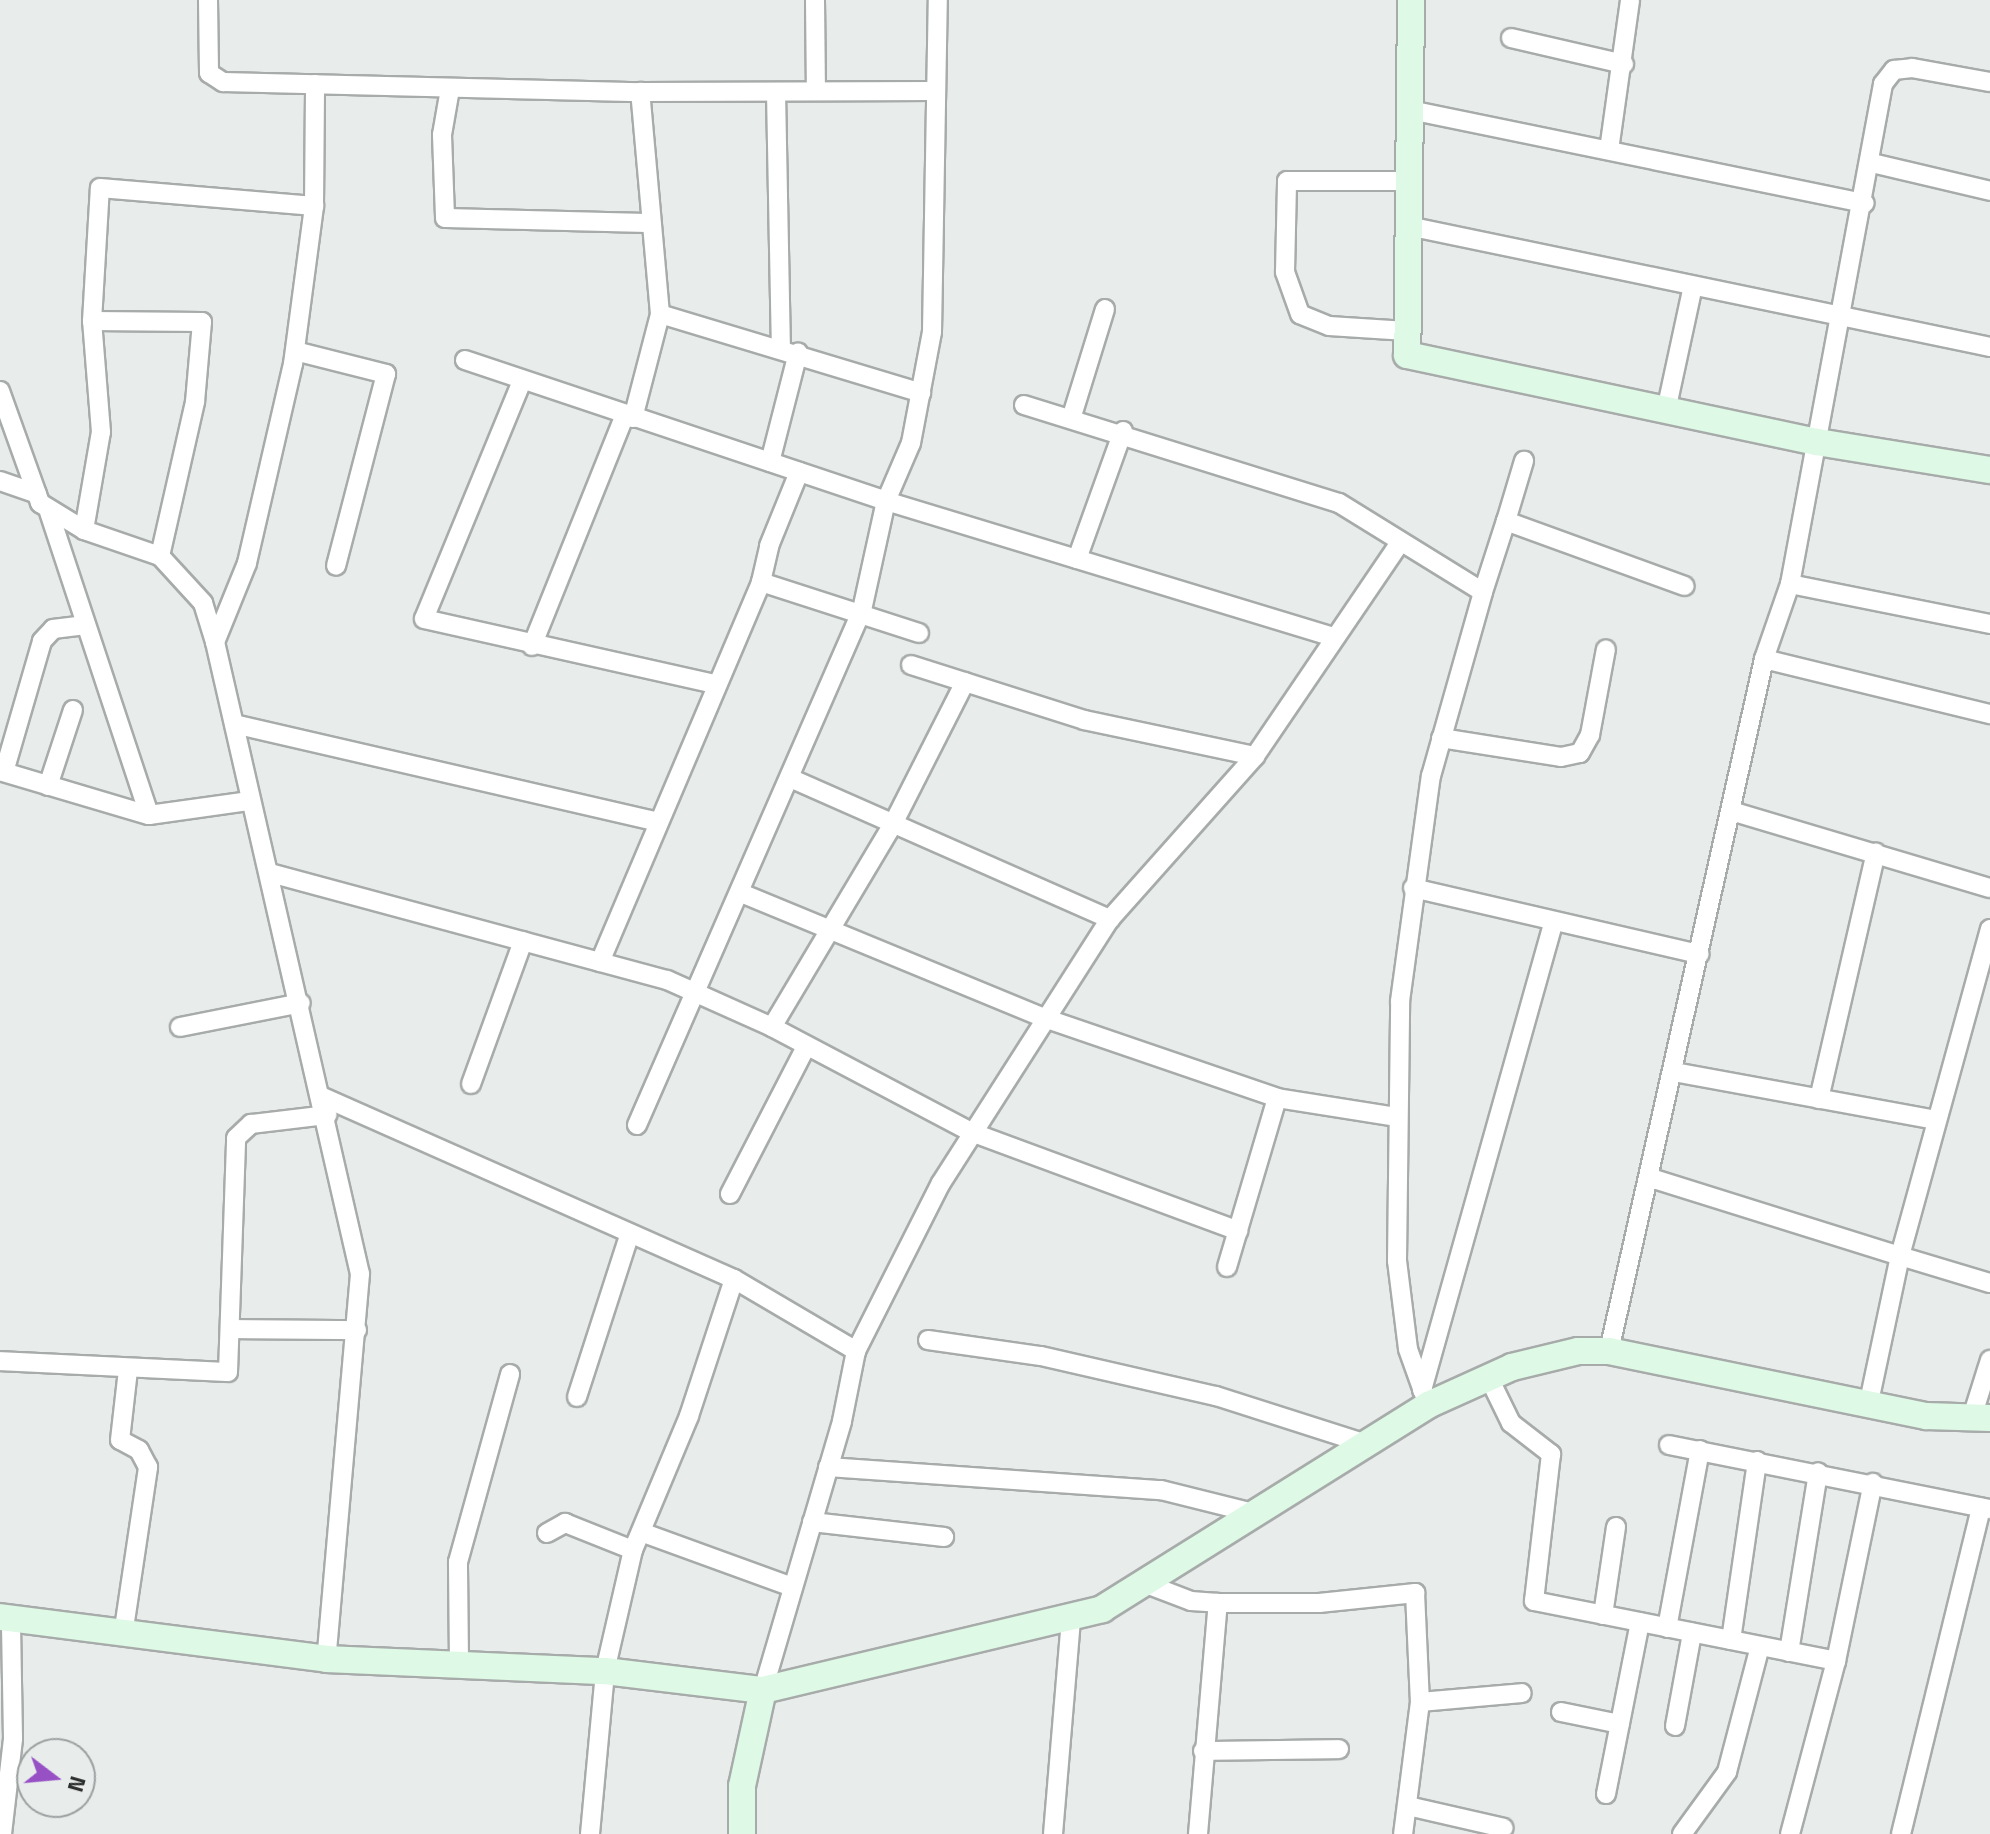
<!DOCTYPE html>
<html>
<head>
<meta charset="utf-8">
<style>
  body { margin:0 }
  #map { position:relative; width:1990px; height:1834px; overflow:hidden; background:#e8edec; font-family:"Titillium Web",sans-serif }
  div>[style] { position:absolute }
  .roads { filter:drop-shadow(2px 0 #a7abaa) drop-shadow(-2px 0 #a7abaa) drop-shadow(0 2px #a7abaa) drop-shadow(0 -2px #a7abaa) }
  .street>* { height:18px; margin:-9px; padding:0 9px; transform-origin:9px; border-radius:9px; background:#fff }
  .secondary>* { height:26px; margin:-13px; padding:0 13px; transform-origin:13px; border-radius:13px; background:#def9e5 }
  span { translate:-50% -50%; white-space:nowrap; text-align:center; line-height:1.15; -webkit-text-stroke:6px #e8edec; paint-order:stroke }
  .north { position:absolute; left:16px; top:1738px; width:80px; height:80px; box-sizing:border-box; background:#e8edec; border:2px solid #9da0a0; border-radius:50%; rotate:106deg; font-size:22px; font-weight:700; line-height:32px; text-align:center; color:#2c2d2d }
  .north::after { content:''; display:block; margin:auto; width:28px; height:36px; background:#9751c5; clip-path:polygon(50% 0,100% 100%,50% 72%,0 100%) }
</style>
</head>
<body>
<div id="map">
  <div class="roads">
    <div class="street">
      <i style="left:208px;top:0;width:73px;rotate:89.2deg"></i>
      <i style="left:209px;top:73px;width:17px;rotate:33deg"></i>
      <i style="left:223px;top:82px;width:417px;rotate:1.4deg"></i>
      <i style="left:640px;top:92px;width:294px;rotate:-0.2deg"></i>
      <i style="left:815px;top:0;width:91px;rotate:89.4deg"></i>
      <i style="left:1511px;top:38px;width:116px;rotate:13deg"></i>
      <i style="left:450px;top:89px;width:47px;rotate:99.9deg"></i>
      <i style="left:442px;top:135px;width:83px;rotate:87.9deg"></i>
      <i style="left:445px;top:218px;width:203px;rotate:1.4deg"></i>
      <i style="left:776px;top:92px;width:256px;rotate:88.9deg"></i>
      <i style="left:1410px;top:110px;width:464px;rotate:11.6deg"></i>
      <i style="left:1609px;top:150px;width:151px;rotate:-82deg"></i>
      <i style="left:1872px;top:163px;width:121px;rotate:13.3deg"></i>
      <i style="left:1408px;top:226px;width:594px;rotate:11.74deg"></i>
      <i style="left:660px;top:314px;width:273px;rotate:16.8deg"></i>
      <i style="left:92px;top:321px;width:110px;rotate:0.5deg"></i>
      <i style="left:202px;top:322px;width:80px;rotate:95deg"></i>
      <i style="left:195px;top:402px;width:158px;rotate:102.8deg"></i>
      <i style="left:1407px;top:331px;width:78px;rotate:-176.3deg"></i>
      <i style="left:1329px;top:326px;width:31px;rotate:-158deg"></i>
      <i style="left:1300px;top:314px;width:45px;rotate:-109.7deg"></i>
      <i style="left:1285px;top:272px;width:91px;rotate:-88.7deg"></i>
      <i style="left:1287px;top:181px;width:122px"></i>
      <i style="left:295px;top:351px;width:94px;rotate:14.2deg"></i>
      <i style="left:386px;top:374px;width:198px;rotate:104.6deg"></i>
      <i style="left:465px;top:360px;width:444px;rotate:18.5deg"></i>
      <i style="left:886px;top:501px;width:468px;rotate:16.9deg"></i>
      <i style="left:522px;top:381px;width:257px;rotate:112.4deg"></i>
      <i style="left:424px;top:619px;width:298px;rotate:12.6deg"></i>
      <i style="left:0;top:391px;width:119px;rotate:70.3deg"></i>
      <i style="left:40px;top:503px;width:52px;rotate:31.5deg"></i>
      <i style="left:84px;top:530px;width:80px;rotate:18.9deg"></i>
      <i style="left:160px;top:556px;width:64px;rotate:47.5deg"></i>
      <i style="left:203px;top:603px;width:41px;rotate:72.9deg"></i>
      <i style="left:215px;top:642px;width:648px;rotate:77.08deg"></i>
      <i style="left:360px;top:1274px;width:386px;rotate:95deg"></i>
      <i style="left:1024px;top:405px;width:330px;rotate:17.3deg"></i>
      <i style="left:1339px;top:503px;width:169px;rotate:31.7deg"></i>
      <i style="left:1667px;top:406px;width:123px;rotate:-77.8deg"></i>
      <i style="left:633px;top:418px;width:107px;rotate:-75.4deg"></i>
      <i style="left:660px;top:314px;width:223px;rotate:-95.1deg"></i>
      <i style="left:1071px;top:419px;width:115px;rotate:-72.8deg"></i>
      <i style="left:770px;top:462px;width:113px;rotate:-75.6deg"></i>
      <i style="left:0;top:481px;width:39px;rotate:19deg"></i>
      <i style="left:49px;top:512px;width:319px;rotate:71.7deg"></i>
      <i style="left:1506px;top:521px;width:63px;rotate:-73.3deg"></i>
      <i style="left:84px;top:530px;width:99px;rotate:-80.2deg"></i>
      <i style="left:101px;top:432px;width:111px;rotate:-94.6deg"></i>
      <i style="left:92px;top:321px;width:133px;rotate:-86.6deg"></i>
      <i style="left:100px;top:188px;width:215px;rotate:4.8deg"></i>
      <i style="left:1077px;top:559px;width:136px;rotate:-70.2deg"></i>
      <i style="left:761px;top:582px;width:37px;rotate:-77deg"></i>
      <i style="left:769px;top:546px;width:80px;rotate:-67.9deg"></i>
      <i style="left:1790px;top:584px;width:204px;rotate:11.3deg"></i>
      <i style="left:215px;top:642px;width:85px;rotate:-67.9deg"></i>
      <i style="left:247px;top:563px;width:204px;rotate:-77deg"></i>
      <i style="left:293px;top:364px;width:159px;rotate:-82.4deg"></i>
      <i style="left:314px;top:206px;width:122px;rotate:-89.5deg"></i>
      <i style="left:532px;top:646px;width:249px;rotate:-68.1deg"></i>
      <i style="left:1764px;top:659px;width:233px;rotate:13.7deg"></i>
      <i style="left:911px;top:665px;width:182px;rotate:17.6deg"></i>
      <i style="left:1084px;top:720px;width:175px;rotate:11.9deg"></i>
      <i style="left:234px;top:724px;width:435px;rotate:13deg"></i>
      <i style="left:1441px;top:738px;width:121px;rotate:9deg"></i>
      <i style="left:1561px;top:757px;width:19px;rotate:-12deg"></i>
      <i style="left:1580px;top:753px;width:21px;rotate:-61deg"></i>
      <i style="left:1590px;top:735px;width:87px;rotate:-79.5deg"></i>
      <i style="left:0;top:771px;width:155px;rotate:16.5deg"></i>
      <i style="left:149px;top:815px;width:100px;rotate:-8deg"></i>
      <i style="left:4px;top:772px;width:136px;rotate:-73.8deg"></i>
      <i style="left:42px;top:641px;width:16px;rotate:-47deg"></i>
      <i style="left:53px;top:629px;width:31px;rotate:-7deg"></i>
      <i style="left:790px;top:778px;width:350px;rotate:23.8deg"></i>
      <i style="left:48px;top:786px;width:80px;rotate:-71.8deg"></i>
      <i style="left:1731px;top:811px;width:270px;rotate:16.6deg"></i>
      <i style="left:270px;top:873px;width:411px;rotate:15.1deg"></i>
      <i style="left:667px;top:980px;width:115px;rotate:24.1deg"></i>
      <i style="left:772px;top:1027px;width:225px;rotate:27.8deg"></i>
      <i style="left:971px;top:1132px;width:285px;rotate:20.3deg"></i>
      <i style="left:1413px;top:888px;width:294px;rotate:13deg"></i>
      <i style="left:741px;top:893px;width:328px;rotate:22.4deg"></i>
      <i style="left:1044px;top:1018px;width:246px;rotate:18.9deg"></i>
      <i style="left:1990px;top:929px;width:339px;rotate:105.4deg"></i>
      <i style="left:1900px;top:1256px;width:94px;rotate:16.7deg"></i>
      <i style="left:600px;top:962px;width:413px;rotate:-67deg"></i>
      <i style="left:761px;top:582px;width:166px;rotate:17.9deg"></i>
      <i style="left:180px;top:1027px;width:123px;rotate:-11.2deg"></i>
      <i style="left:772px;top:1027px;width:236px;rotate:-59.2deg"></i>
      <i style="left:893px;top:824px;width:159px;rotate:-63.1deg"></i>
      <i style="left:1674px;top:1072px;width:265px;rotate:10.4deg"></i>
      <i style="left:471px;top:1084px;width:152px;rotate:-70deg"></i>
      <i style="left:323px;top:1097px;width:449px;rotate:23.9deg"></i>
      <i style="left:734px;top:1279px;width:142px;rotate:30.5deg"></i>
      <i style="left:856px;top:1351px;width:188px;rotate:-63.2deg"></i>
      <i style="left:941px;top:1183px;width:313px;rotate:-57.4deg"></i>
      <i style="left:1110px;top:919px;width:218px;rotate:-48.3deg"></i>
      <i style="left:1255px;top:756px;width:258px;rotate:-55.8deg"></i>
      <i style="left:1819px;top:1099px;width:253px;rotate:-77deg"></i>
      <i style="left:637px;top:1125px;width:562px;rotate:-66.4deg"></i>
      <i style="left:862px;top:610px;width:112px;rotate:-77.6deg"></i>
      <i style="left:886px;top:501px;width:63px;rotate:-66.7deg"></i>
      <i style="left:911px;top:443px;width:113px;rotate:-79.3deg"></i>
      <i style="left:932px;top:332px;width:332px;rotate:-89deg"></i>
      <i style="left:1651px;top:1178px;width:261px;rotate:17.4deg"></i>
      <i style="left:1900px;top:1256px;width:153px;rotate:102deg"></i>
      <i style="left:730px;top:1194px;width:165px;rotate:-62.7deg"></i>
      <i style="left:1227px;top:1267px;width:176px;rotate:-73.5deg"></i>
      <i style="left:1277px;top:1098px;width:121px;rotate:9deg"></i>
      <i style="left:234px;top:1329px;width:123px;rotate:0.5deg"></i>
      <i style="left:928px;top:1340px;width:114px;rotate:8.1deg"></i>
      <i style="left:1041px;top:1356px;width:180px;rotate:12.9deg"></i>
      <i style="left:1216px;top:1396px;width:154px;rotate:17.7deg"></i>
      <i style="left:1609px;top:1351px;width:709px;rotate:-77.37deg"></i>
      <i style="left:1764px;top:659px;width:79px;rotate:-70.9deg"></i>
      <i style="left:1790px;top:584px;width:509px;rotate:-79.46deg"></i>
      <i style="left:1883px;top:84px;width:18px;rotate:-52deg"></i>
      <i style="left:1894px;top:70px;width:18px;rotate:-6deg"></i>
      <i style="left:1912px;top:68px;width:79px;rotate:10.2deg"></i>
      <i style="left:0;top:1361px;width:228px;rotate:2.8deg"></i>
      <i style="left:228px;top:1372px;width:234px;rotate:-88deg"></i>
      <i style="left:236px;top:1138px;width:21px;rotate:-43deg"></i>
      <i style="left:251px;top:1124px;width:77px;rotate:-6.8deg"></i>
      <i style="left:1488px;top:1376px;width:52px;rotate:63.9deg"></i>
      <i style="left:1511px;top:1423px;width:51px;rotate:37.8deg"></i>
      <i style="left:1551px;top:1454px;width:148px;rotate:96.6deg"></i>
      <i style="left:1534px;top:1601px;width:308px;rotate:11.2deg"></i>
      <i style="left:1422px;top:1390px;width:485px;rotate:-74.3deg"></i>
      <i style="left:577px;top:1397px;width:169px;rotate:-72.1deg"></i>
      <i style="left:1428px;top:1405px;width:59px;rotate:-109.7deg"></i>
      <i style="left:1408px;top:1349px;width:89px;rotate:-97.1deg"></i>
      <i style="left:1397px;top:1261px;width:260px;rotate:-89.3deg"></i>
      <i style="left:1400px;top:1001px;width:227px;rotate:-82.2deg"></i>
      <i style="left:1431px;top:776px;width:191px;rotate:-74.2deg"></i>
      <i style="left:1483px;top:592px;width:75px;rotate:-72.1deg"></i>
      <i style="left:1506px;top:521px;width:190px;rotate:20deg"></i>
      <i style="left:1972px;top:1417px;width:60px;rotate:-72.5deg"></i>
      <i style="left:1669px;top:1445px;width:327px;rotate:11.3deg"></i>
      <i style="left:828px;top:1467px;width:334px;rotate:4deg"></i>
      <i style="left:1161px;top:1490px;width:95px;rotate:14deg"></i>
      <i style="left:812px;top:1522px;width:133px;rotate:6.5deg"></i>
      <i style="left:641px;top:1532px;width:161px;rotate:20deg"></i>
      <i style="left:547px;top:1533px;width:21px;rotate:-29deg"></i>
      <i style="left:565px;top:1523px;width:73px;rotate:21.7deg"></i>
      <i style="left:1144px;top:1583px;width:50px;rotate:21deg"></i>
      <i style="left:1191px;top:1601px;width:27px;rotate:4deg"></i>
      <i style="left:1218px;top:1603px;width:101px"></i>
      <i style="left:1319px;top:1603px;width:97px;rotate:-5.9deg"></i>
      <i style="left:1415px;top:1593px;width:109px;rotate:87.4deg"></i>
      <i style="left:1420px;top:1702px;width:133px;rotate:97.3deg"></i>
      <i style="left:1603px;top:1615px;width:89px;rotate:-81.6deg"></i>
      <i style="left:1667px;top:1628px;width:181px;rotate:-79.5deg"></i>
      <i style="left:123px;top:1635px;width:170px;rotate:-81.5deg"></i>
      <i style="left:148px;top:1467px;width:19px;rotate:-118deg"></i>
      <i style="left:139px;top:1450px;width:21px;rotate:-152deg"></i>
      <i style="left:120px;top:1440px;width:70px;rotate:-83.5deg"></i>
      <i style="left:1731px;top:1640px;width:181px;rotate:-81.7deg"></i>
      <i style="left:1789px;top:1652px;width:182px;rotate:-80.8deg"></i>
      <i style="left:459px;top:1662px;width:100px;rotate:-90.6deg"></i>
      <i style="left:458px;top:1562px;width:195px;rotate:-74.5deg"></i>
      <i style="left:763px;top:1690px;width:280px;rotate:-73.6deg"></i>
      <i style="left:842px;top:1421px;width:71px;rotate:-78.7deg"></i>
      <i style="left:1420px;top:1702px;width:102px;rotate:-5deg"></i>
      <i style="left:1561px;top:1712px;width:60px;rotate:11.5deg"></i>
      <i style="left:1675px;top:1726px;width:95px;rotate:-79.6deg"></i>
      <i style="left:1203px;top:1751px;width:136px;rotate:-0.8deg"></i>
      <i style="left:1606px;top:1794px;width:175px;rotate:-78.8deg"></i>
      <i style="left:1408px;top:1806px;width:98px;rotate:12.9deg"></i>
      <i style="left:2px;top:1834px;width:96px;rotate:-83.4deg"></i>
      <i style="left:13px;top:1739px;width:120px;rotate:-91deg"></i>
      <i style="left:590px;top:1834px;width:164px;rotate:-84.7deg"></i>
      <i style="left:605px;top:1671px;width:124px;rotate:-77deg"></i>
      <i style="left:633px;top:1550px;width:145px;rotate:-67.3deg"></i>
      <i style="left:689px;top:1416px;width:144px;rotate:-71.8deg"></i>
      <i style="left:1053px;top:1834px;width:216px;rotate:-85.2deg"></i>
      <i style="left:1198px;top:1834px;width:232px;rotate:-85.1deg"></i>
      <i style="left:1682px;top:1834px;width:77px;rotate:-54deg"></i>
      <i style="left:1727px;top:1772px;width:130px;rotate:-75.3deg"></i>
      <i style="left:1790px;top:1834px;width:179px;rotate:-75.1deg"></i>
      <i style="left:1836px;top:1661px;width:182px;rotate:-78.3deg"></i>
      <i style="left:1901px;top:1834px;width:336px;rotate:-76.2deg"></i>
    </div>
    <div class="secondary">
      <i style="left:1411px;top:0;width:355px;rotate:90.6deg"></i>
      <i style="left:1407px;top:355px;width:419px;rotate:12deg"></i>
      <i style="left:1817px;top:442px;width:175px;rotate:9.2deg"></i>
      <i style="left:0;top:1617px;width:329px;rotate:7.3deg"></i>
      <i style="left:326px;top:1659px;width:279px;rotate:2.5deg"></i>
      <i style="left:605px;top:1671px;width:159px;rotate:6.9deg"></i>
      <i style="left:763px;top:1690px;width:349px;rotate:-13.4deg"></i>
      <i style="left:1102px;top:1609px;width:385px;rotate:-32deg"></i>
      <i style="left:1428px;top:1405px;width:92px;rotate:-24.3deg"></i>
      <i style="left:1512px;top:1367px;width:68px;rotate:-13.6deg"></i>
      <i style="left:1578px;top:1351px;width:31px"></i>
      <i style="left:1609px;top:1351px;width:324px;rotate:11.6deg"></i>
      <i style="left:1926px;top:1416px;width:64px;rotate:1.8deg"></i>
      <i style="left:742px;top:1834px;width:48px;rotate:-90deg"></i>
      <i style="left:742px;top:1786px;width:98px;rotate:-77.7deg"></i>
    </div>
  </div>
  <div class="north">N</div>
</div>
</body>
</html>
